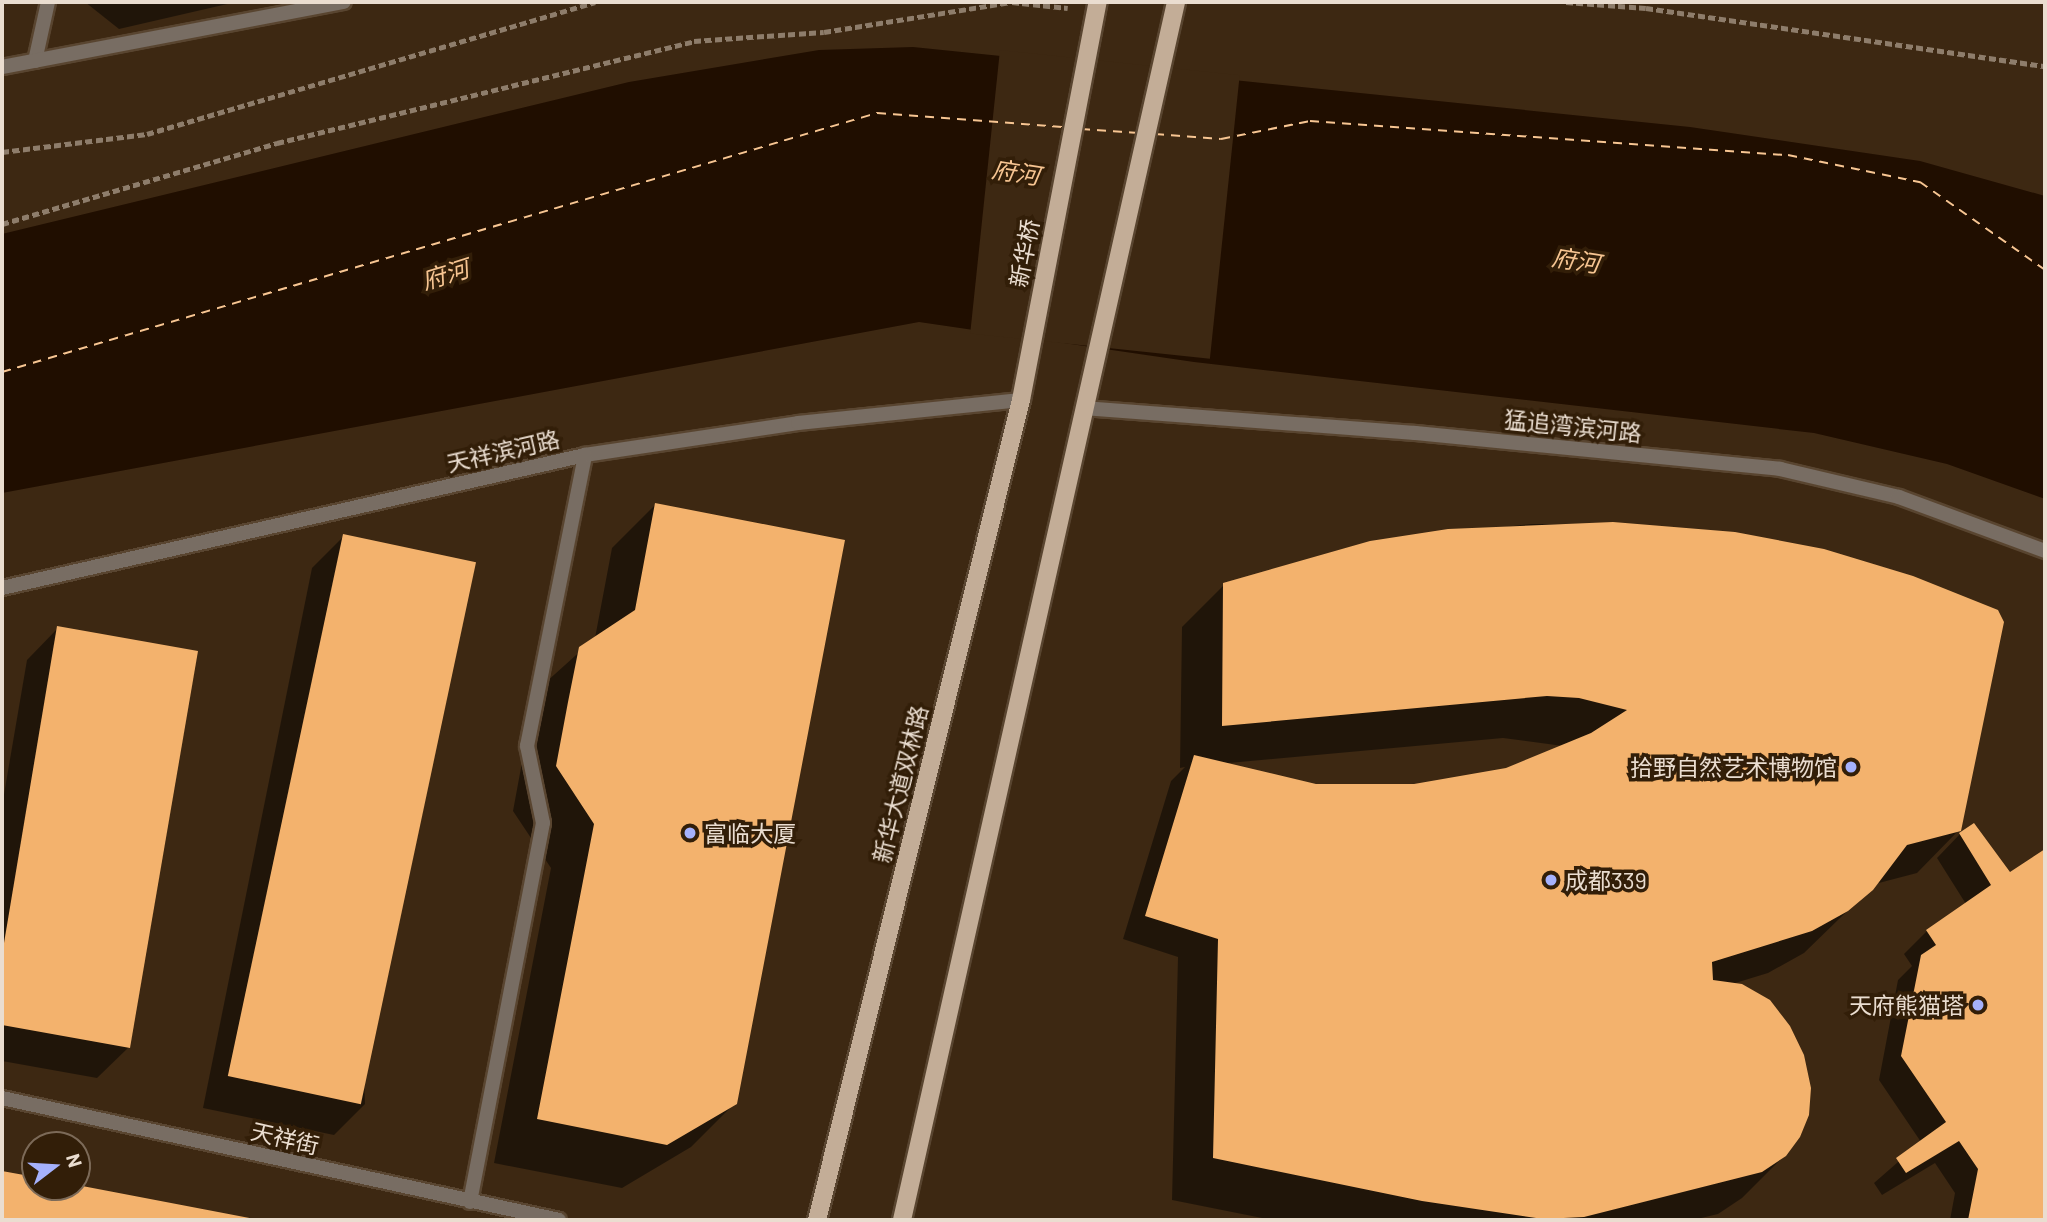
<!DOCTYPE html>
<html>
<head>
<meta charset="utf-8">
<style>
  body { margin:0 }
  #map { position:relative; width:2047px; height:1222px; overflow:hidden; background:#3d2812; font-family:Barlow,"Noto Sans SC",sans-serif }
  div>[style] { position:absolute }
  .water>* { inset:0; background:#200e00 }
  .pier>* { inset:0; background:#3d2812; transform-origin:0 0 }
  .shadow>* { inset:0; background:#0007 }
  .ferry>* { height:2px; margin-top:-1px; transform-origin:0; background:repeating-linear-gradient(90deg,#f7c592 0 9px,transparent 0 16px) }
  .building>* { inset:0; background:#f3b26d; transform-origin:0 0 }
  .path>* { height:4.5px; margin-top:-2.25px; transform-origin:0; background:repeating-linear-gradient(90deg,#8e7d6b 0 7px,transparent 0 10.5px) }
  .roads { filter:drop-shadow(2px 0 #594530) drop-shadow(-2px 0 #594530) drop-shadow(0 2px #594530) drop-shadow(0 -2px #594530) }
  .service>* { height:14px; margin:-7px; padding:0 7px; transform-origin:7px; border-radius:7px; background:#786d63 }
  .pedestrian>* { height:14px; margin:-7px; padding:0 7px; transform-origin:7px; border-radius:7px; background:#786d63 }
  .minor>* { height:14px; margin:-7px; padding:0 7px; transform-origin:7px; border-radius:7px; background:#786d63 }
  .tertiary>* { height:14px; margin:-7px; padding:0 7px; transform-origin:7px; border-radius:7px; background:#786d63 }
  .primary>* { height:18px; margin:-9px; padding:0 9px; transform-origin:9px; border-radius:9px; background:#c3ad97 }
  .dots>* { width:19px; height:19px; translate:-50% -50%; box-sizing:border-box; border:4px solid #321e08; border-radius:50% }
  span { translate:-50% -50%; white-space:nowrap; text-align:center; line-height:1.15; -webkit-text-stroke:7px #321e08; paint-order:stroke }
  .street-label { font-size:23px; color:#eaddd0 }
  .poi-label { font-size:23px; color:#eaddd0 }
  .right { translate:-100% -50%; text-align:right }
  .left { translate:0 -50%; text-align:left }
  .water-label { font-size:24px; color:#f7c592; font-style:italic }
  .frame { position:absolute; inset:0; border:4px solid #eaddd0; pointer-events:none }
  .north { position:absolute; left:21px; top:1131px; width:70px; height:70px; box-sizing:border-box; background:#321e08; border:2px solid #7c6a58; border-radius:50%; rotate:73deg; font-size:19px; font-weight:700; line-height:28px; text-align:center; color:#eaddd0 }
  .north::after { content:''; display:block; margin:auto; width:24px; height:32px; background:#a5b1fc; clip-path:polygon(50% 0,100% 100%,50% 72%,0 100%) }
</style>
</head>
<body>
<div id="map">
  <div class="water">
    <i style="clip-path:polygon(913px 47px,1690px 127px,1920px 161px,2045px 196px,2045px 499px,1947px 464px,1814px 433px,1194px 362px,919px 322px,2px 493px,2px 234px,629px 82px,819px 50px)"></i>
  </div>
  <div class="pier">
    <i style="left:1000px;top:50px;width:241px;height:285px;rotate:6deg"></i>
  </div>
  <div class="shadow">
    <i style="clip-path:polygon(85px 2px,236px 2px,119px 29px)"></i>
    <i style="clip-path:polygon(656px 504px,735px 1103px,691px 1147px,622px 1188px,494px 1163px,551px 868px,513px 811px,535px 692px,595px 638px,612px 548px)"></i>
    <i style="clip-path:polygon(evenodd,1531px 524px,1613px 524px,1959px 830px,1917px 873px,1875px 884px,1804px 953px,1768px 973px,1732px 984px,1785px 1155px,1742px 1198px,1718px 1214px,1693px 1220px,1272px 1220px,1172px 1200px,1178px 957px,1123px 939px,1171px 781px,1185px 767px,1180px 768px,1182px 627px,1224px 585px,1370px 543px,1531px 524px,1503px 738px,1563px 746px,1507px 770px,1414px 786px,1316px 786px,1218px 764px,1503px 738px)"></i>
    <i style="clip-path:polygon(344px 536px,365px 1104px,334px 1135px,203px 1108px,312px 568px)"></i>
    <i style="clip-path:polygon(58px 628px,129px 1047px,97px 1078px,2px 1061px,2px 806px,27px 660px)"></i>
    <i style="clip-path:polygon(1960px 834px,2010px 875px,2045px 851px,2045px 1220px,1950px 1220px,1955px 1193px,1935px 1163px,1882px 1195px,1874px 1183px,1921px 1142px,1879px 1080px,1898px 980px,1912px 966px,1904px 954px,1927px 931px,1966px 904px,1937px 858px)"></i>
    <i style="clip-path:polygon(2px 1173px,35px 1179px,35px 1187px,77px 1187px,258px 1220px,2px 1220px)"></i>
  </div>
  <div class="ferry">
    <i style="left:1081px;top:129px;width:58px;rotate:3.9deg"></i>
    <i style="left:1155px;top:134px;width:66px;rotate:4.3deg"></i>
    <i style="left:1221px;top:139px;width:91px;rotate:-11.4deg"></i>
    <i style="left:1310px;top:121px;width:479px;rotate:4.1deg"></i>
    <i style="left:1788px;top:155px;width:135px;rotate:11.6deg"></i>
    <i style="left:1920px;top:182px;width:153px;rotate:35.1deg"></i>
    <i style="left:2px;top:372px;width:913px;rotate:-16.49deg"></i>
    <i style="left:877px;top:113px;width:189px;rotate:4.3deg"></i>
  </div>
  <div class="building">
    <i style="clip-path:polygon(655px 503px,845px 540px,737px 1104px,667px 1145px,537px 1119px,594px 824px,556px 766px,568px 702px,579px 647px,635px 610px)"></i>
    <i style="clip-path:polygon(1613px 522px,1735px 532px,1824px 549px,1913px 576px,1998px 610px,2004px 622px,1961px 831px,1907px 845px,1873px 890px,1848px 911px,1812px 931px,1712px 962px,1713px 980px,1742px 984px,1770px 1000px,1790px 1026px,1804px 1055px,1811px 1088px,1809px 1115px,1800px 1137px,1786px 1156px,1762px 1172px,1584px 1217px,1543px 1219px,1422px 1201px,1213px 1158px,1218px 939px,1145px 916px,1194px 755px,1316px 784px,1414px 784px,1506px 768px,1591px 733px,1627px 710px,1579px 698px,1547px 696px,1222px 726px,1223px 583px,1370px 541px,1448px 529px)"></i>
    <i style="left:343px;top:534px;width:136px;height:554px;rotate:12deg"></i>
    <i style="clip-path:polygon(57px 626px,198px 651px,130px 1048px,2px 1025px,2px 955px)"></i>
    <i style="clip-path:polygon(1974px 823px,2010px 872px,2045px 849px,2045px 1220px,1968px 1220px,1978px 1169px,1959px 1141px,1906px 1173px,1896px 1158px,1946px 1122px,1901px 1056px,1921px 955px,1936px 945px,1926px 930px,1991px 885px,1959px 833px)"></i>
    <i style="clip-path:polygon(2px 1171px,35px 1177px,35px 1187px,77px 1185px,260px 1220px,2px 1220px)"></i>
  </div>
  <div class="path">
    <i style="left:1012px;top:2px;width:56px;rotate:6.1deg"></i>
    <i style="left:1566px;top:2px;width:80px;rotate:4.3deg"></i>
    <i style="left:1646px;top:8px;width:403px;rotate:8.3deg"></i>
    <i style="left:2px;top:152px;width:146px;rotate:-7.1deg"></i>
    <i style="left:147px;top:134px;width:467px;rotate:-16.4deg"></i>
    <i style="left:2px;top:224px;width:287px;rotate:-16.4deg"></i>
    <i style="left:277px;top:143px;width:429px;rotate:-13.7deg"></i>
    <i style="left:694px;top:41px;width:130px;rotate:-4deg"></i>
    <i style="left:824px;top:32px;width:189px;rotate:-9.1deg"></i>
  </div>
  <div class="roads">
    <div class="service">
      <i style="left:470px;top:1202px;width:386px;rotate:-79.1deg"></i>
      <i style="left:543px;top:823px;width:79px;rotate:-101.7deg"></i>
      <i style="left:527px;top:746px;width:297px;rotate:-78.7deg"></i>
      <i style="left:585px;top:455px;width:215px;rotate:-8.5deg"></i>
      <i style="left:798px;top:423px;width:224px;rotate:-5.9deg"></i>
    </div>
    <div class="pedestrian">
      <i style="left:1083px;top:408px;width:333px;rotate:4.3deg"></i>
      <i style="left:1415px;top:433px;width:367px;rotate:5.6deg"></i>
      <i style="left:1780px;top:469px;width:122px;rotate:13.2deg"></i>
      <i style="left:1899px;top:497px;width:156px;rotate:20.3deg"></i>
      <i style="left:2px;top:588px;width:598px;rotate:-12.85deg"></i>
    </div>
    <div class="minor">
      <i style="left:35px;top:61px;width:60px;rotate:-77.6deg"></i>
      <i style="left:2px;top:1098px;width:570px;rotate:12.35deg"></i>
    </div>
    <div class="tertiary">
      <i style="left:2px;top:67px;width:348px;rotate:-10.8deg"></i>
    </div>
    <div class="primary">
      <i style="left:817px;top:1220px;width:845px;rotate:-76.03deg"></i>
      <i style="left:1021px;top:400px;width:405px;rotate:-79.1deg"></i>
      <i style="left:902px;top:1220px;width:1248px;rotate:-77.32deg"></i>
    </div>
  </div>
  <div class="dots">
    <i style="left:1851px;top:767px;background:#a5b1fc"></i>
    <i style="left:690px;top:833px;background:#a5b1fc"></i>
    <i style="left:1551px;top:880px;background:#a5b1fc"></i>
    <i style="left:1978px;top:1005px;background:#a5b1fc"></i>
  </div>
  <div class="street-label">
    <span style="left:1024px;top:253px;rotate:-79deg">新华桥</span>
    <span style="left:1573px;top:426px;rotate:6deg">猛追湾滨河路</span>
    <span style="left:503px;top:451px;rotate:-13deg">天祥滨河路</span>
    <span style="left:900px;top:784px;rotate:-76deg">新华大道双林路</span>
    <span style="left:285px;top:1138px;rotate:13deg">天祥街</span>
  </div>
  <div class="poi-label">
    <span class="right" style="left:1837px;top:767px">拾野自然艺术博物馆</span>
    <span class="left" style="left:704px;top:833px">富临大厦</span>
    <span class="left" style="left:1565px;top:880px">成都339</span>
    <span class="right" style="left:1964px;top:1005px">天府熊猫塔</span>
  </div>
  <div class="water-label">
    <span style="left:1016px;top:172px;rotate:9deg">府河</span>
    <span style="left:1576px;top:260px;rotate:9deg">府河</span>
    <span style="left:445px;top:274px;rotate:-17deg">府河</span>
  </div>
  <div class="frame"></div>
  <div class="north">N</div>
</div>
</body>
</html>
